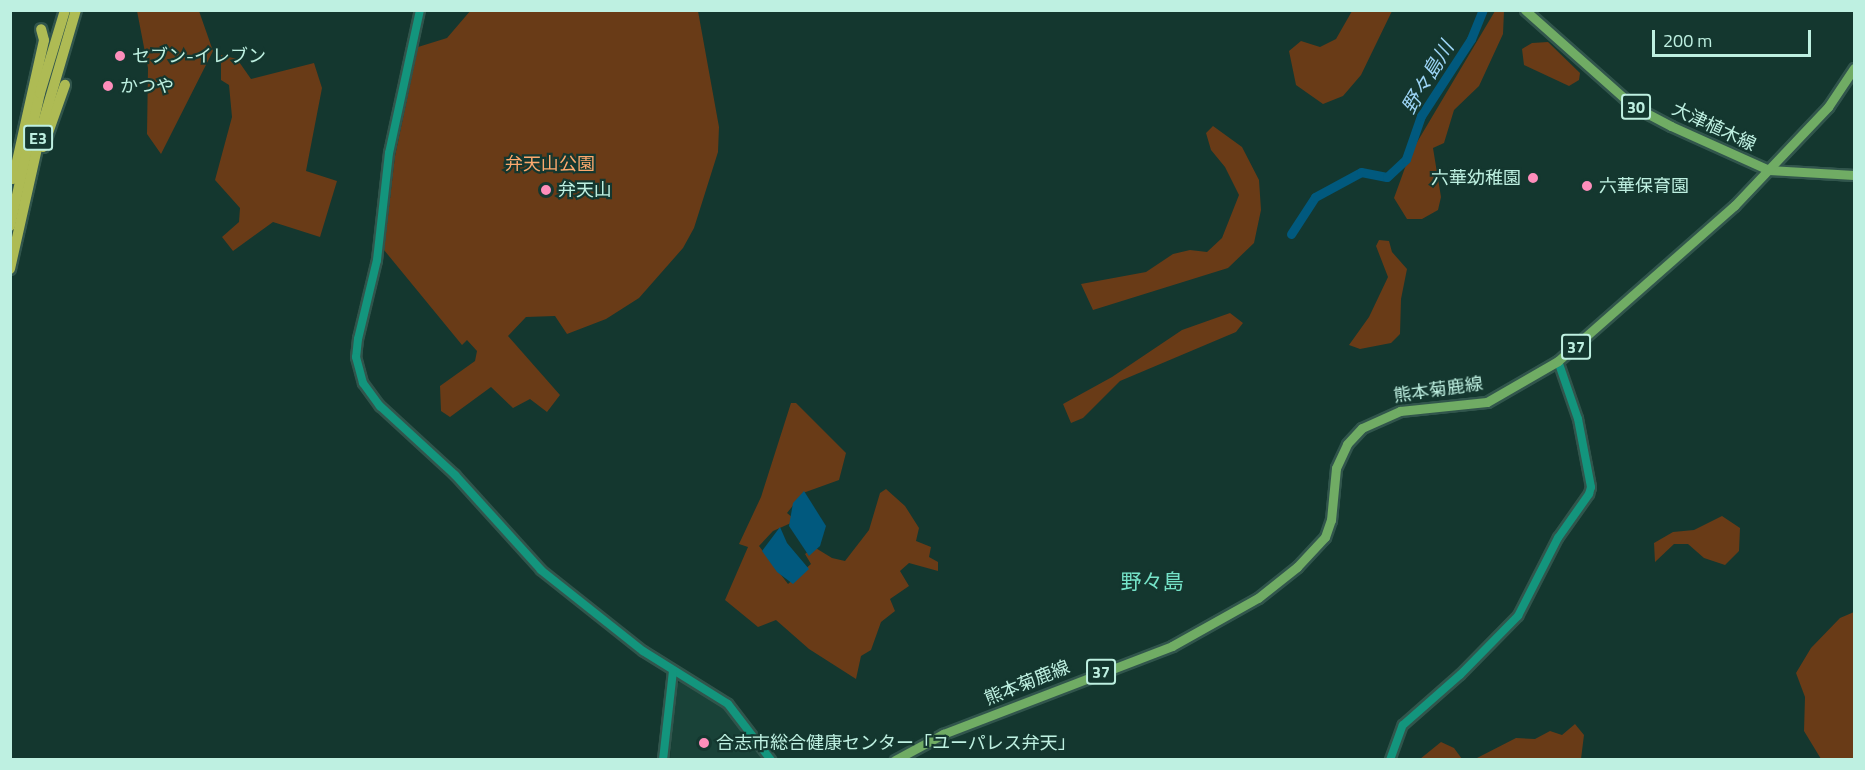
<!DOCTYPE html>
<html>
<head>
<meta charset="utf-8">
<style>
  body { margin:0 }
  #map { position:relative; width:1865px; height:770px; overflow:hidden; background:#14372f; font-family:"Titillium Web","Noto Sans JP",sans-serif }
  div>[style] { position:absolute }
  .built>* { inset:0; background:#194238 }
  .green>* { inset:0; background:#693b17 }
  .water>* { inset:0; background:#01597e }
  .river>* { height:9px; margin:-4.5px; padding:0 4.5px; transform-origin:4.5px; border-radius:4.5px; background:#01597e }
  .roads { filter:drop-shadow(2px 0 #31554c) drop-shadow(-2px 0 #31554c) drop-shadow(0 2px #31554c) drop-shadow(0 -2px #31554c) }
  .tertiary>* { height:8px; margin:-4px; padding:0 4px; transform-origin:4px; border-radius:4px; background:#13957d }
  .primary>* { height:9px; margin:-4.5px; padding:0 4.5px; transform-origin:4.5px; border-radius:4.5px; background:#70ac64 }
  .motorway>* { height:10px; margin:-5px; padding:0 5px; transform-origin:5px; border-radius:5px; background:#aebb54 }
  .dots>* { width:16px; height:16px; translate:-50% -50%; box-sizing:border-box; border:3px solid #14372f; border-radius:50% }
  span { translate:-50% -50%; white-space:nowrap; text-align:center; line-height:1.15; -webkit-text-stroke:4.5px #14372f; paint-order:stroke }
  .shield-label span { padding:2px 4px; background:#14372f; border:2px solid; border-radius:4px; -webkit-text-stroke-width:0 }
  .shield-label { font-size:16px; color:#bef0e1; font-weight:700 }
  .poi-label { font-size:18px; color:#bef0e1 }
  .left { translate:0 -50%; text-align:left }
  .right { translate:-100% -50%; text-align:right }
  .street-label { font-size:18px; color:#bef0e1 }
  .park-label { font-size:18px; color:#fca96e }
  .water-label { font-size:20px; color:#9cd4f5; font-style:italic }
  .quarter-label { font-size:21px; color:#75e3c8 }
  .frame { position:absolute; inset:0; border:12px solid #bef0e1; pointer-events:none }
  .scale { position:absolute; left:1652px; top:30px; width:159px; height:27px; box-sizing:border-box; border:3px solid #bef0e1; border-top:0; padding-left:8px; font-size:18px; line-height:21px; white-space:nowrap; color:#bef0e1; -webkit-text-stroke:4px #14372f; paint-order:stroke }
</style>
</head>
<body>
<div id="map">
  <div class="built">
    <i style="clip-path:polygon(683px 681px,724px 708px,766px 760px,670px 760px,676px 684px)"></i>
  </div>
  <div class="green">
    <i style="clip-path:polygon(471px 10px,698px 11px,719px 127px,718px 152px,694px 228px,683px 248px,639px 298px,606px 319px,567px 334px,555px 316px,526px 317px,508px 336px,560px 395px,547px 412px,530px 399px,513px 408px,491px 387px,450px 417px,441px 411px,440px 386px,475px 361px,477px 351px,467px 340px,462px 345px,384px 250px,395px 156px,418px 47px,447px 38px)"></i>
    <i style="clip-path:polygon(137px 11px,199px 11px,213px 51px,161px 154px,147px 134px,148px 68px)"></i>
    <i style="clip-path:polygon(1352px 11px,1392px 11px,1361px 75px,1343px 96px,1323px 104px,1296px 85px,1289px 51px,1301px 41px,1320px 47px,1336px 39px)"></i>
    <i style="clip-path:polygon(1495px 11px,1504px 11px,1503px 34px,1479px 86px,1454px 110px,1444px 143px,1433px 148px,1441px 197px,1438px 210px,1422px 219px,1407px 219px,1394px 198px,1410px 154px)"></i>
    <i style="clip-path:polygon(1548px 42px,1580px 73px,1579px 80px,1569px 86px,1524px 65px,1522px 49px,1532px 43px)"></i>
    <i style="clip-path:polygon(221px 55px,237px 59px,251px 79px,314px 63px,322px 88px,306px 171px,337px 181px,320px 237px,273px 222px,233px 251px,222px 237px,239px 222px,240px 208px,215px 180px,232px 117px,229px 85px,221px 80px)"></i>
    <i style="clip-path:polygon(1213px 126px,1242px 147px,1259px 180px,1261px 210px,1254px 243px,1228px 268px,1093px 310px,1081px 284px,1146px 272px,1173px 254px,1190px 250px,1207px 252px,1222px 238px,1239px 195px,1225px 167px,1211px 150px,1206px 133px)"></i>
    <i style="clip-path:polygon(1379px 240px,1389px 241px,1392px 252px,1407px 269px,1401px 299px,1400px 334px,1391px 343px,1360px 349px,1349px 345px,1369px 317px,1388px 277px,1376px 246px)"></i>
    <i style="clip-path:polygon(1230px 313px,1243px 323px,1236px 332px,1120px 381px,1083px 418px,1071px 423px,1063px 404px,1112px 377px,1182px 330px)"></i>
    <i style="clip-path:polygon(791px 403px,796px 403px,846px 453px,839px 480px,803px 493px,787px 513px,793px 518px,791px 523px,773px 531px,759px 546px,788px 584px,811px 564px,805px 554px,814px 547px,832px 558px,845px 561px,869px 530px,880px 493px,886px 489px,905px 506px,919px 528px,916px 541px,931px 547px,929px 557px,938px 562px,938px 571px,909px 563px,900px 571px,909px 586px,890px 599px,895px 611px,881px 622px,871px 650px,861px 656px,856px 679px,809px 649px,776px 620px,758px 627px,725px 600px,748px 547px,739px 544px,761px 497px)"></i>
    <i style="clip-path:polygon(1722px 516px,1740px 528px,1739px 551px,1725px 565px,1704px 558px,1688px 544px,1674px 544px,1655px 562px,1654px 543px,1673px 532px,1694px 530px)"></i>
    <i style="clip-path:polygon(1854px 612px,1854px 759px,1821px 759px,1804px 731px,1805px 697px,1796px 673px,1811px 648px,1840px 618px)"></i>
    <i style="clip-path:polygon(1575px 724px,1584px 735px,1581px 759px,1475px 759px,1516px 738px,1535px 739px,1550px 731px,1562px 735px)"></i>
    <i style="clip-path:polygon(1441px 742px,1454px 748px,1462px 759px,1420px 759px)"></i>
  </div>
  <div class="water">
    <i style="clip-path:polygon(804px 491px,826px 526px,820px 546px,809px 556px,789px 526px,793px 503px)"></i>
    <i style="clip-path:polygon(780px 527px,787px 543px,809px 569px,793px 584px,777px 572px,762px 551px)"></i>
  </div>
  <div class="river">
    <i style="left:1291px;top:234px;width:44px;rotate:-57deg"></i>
    <i style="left:1315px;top:197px;width:52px;rotate:-28.5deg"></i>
    <i style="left:1361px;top:172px;width:26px;rotate:11deg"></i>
    <i style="left:1387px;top:177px;width:26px;rotate:-43deg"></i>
    <i style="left:1406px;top:159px;width:46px;rotate:-70.8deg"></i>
    <i style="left:1421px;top:116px;width:92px;rotate:-57deg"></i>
    <i style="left:1471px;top:39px;width:31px;rotate:-68deg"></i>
  </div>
  <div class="roads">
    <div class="tertiary">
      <i style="left:420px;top:10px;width:146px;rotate:102.2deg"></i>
      <i style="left:389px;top:153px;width:108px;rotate:96.4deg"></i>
      <i style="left:377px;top:260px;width:81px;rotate:103.5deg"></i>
      <i style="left:358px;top:339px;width:18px;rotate:96deg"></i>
      <i style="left:356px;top:357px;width:27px;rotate:75deg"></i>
      <i style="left:363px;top:383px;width:29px;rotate:54deg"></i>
      <i style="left:380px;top:406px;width:102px;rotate:42.6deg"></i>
      <i style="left:455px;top:475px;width:128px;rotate:47.8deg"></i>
      <i style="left:541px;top:570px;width:130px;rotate:38.5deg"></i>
      <i style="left:643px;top:651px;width:100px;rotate:31.9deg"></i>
      <i style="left:728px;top:704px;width:71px;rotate:52.5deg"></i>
      <i style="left:663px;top:760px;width:90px;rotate:-83.6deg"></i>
      <i style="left:1390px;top:760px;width:37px;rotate:-70deg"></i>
      <i style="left:1403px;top:725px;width:76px;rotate:-41.3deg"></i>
      <i style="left:1460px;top:675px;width:83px;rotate:-45.5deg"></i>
      <i style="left:1518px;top:616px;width:88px;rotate:-62.9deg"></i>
      <i style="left:1558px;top:538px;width:54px;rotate:-54.8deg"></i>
      <i style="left:1589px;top:494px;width:7px;rotate:-74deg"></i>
      <i style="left:1591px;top:487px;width:69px;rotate:-100.8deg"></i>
      <i style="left:1578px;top:419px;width:61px;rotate:-109deg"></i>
    </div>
    <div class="primary">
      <i style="left:1525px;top:10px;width:144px;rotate:41.6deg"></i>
      <i style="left:1633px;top:106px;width:43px;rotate:27.8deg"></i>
      <i style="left:1671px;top:126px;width:107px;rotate:24.2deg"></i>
      <i style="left:1769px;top:170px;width:85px;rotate:3.4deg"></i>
      <i style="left:895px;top:760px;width:55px;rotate:-28.4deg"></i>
      <i style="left:943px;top:734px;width:245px;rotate:-21deg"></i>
      <i style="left:1172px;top:646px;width:98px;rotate:-29.2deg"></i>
      <i style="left:1258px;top:598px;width:50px;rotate:-38.5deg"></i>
      <i style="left:1297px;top:567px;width:41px;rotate:-47deg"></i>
      <i style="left:1325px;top:537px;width:18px;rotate:-71deg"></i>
      <i style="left:1331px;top:520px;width:52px;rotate:-84.5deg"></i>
      <i style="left:1336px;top:468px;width:26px;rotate:-65deg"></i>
      <i style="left:1347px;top:444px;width:22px;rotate:-47deg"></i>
      <i style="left:1362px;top:428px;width:42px;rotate:-24.1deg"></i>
      <i style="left:1400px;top:411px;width:87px;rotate:-5.9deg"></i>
      <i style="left:1487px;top:402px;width:82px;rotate:-30deg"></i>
      <i style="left:1558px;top:361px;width:235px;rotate:-41.4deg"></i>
      <i style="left:1734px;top:206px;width:137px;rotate:-46.5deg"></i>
      <i style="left:1828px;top:107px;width:47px;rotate:-56.3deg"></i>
    </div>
    <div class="motorway">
      <i style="left:43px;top:147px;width:66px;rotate:-70.5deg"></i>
      <i style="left:13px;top:179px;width:142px;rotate:-77.4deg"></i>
      <i style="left:44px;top:40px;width:11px;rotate:-105deg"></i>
      <i style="left:10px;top:226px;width:136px;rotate:-77.3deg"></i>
      <i style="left:40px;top:93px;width:87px;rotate:-73.2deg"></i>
      <i style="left:10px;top:269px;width:147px;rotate:-77.4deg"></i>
      <i style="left:42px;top:126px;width:121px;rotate:-73.7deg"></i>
    </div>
  </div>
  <div class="dots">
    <i style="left:120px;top:56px;background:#fe8ebb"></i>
    <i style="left:108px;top:86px;background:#fe8ebb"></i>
    <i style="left:1533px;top:178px;background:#fe8ebb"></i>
    <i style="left:1587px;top:186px;background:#fe8ebb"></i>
    <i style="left:546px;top:190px;background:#fe8ebb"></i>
    <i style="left:704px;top:743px;background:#fe8ebb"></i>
  </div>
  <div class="shield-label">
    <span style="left:1636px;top:107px">30</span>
    <span style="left:38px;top:138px">E3</span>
    <span style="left:1576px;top:347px">37</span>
    <span style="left:1101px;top:672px">37</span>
  </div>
  <div class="poi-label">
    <span class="left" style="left:132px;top:56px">セブン-イレブン</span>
    <span class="left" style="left:120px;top:86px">かつや</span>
    <span class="right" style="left:1521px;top:178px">六華幼稚園</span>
    <span class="left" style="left:1599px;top:186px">六華保育園</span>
    <span class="left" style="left:558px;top:190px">弁天山</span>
    <span class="left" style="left:716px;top:743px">合志市総合健康センター「ユーパレス弁天」</span>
  </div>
  <div class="street-label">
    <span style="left:1714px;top:127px;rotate:25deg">大津植木線</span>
    <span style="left:1438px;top:390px;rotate:-8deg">熊本菊鹿線</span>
    <span style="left:1027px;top:683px;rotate:-22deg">熊本菊鹿線</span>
  </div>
  <div class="park-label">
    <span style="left:550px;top:164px">弁天山公園</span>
  </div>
  <div class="water-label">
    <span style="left:1427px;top:77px;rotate:-59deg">野々島川</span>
  </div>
  <div class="quarter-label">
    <span style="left:1152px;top:581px">野々島</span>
  </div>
  <div class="frame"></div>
  <div class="scale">200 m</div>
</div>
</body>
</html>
